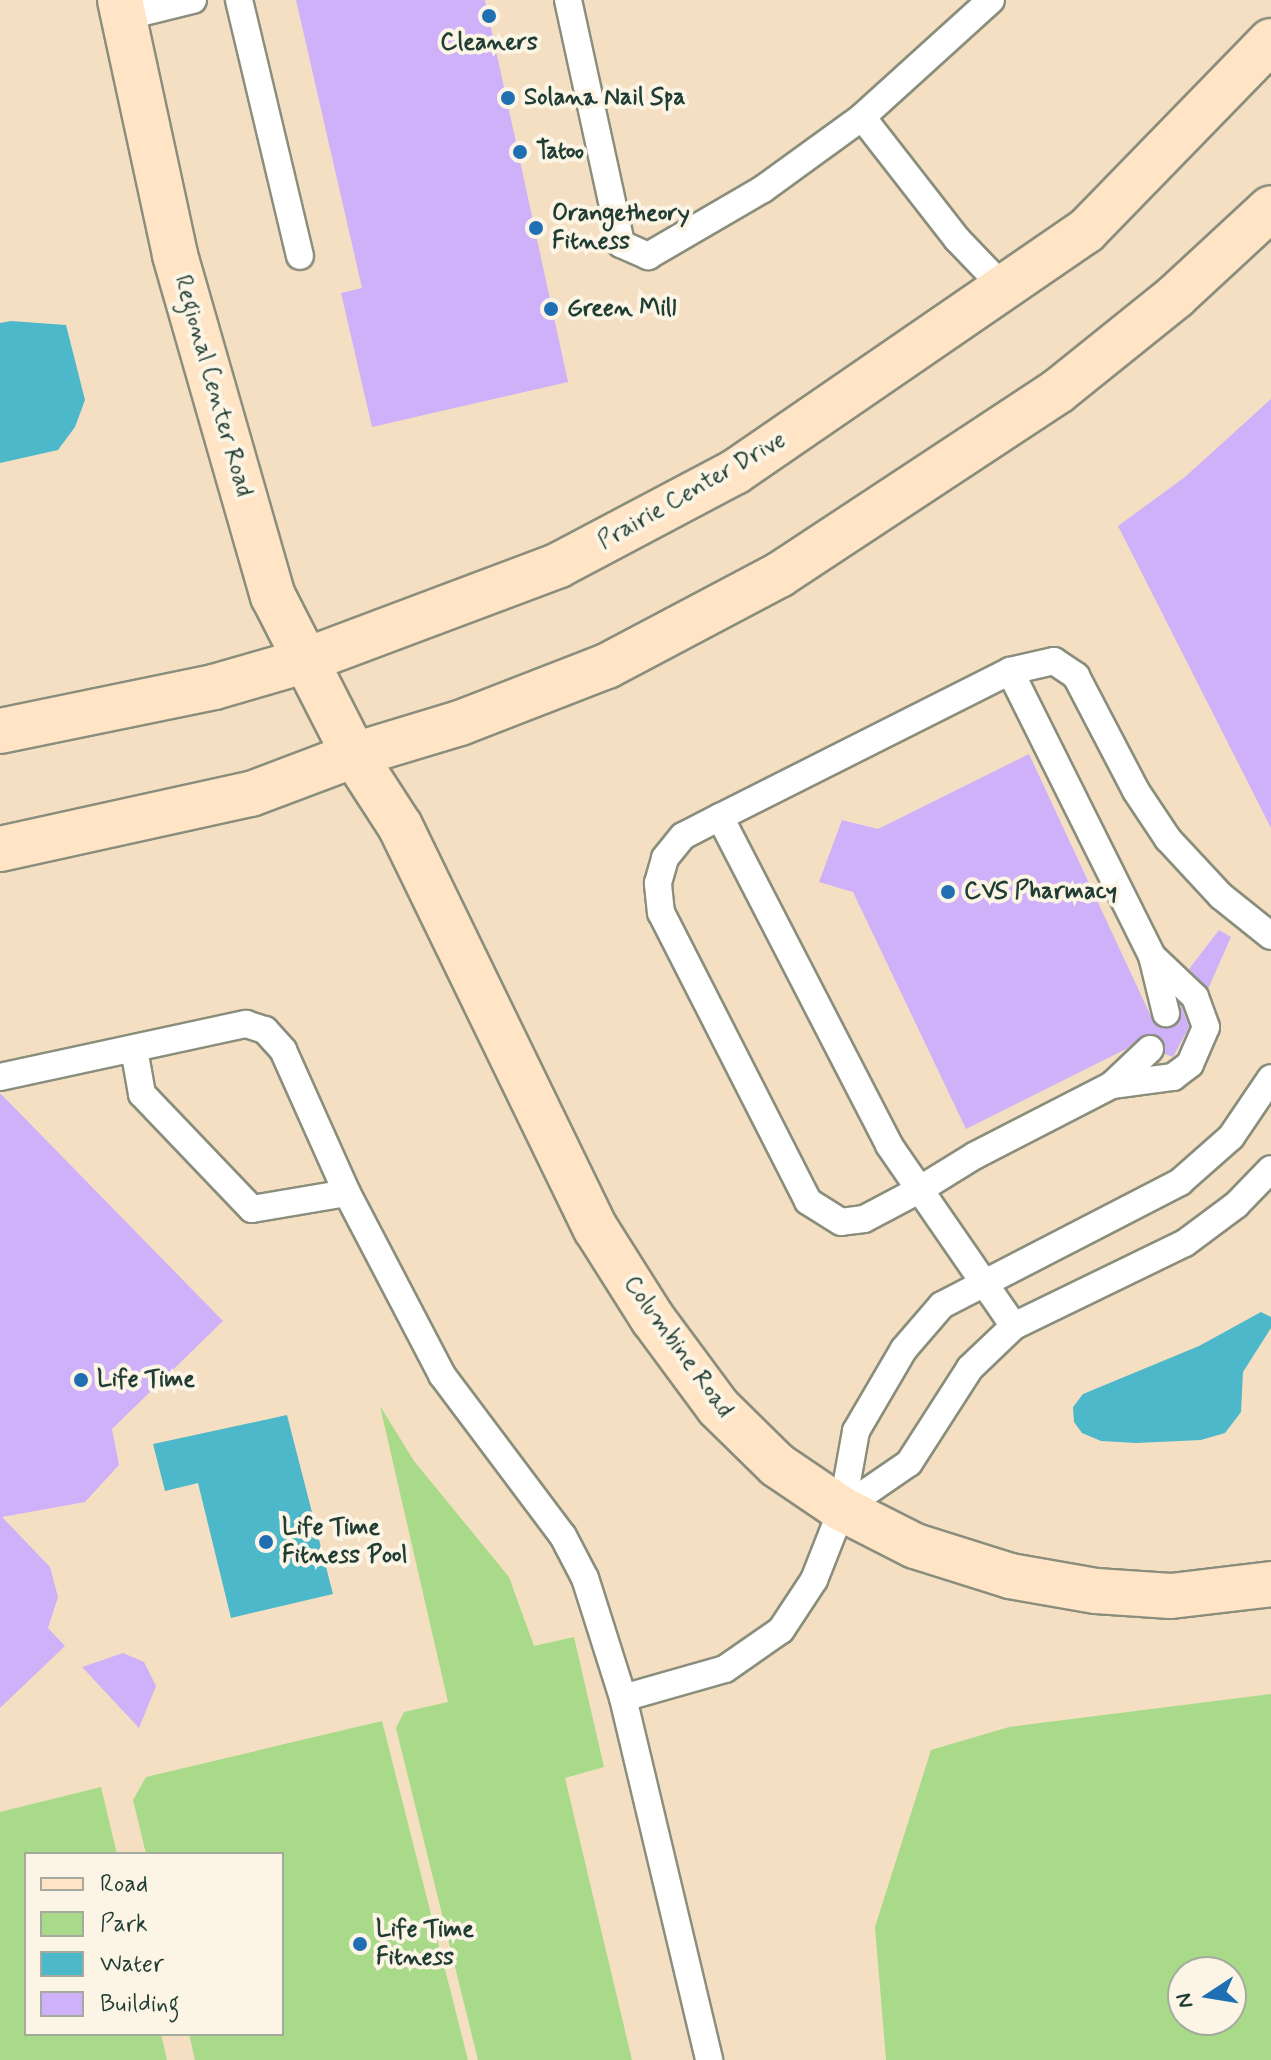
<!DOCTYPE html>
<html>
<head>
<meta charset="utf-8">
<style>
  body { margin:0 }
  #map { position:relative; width:1271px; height:2060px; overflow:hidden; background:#f5dfc3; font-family:Mynerve,sans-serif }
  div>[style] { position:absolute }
  .green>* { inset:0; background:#a9da89 }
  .water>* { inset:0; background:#4db8ca }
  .building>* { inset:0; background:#ceb1f8 }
  .roads { filter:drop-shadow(2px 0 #8a8e7c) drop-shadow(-2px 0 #8a8e7c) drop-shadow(0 2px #8a8e7c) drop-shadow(0 -2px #8a8e7c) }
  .lane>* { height:26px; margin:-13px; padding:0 13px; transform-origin:13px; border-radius:13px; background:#fff }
  .secondary>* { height:44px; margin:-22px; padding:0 22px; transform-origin:22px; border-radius:22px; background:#ffe4c6 }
  .dots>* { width:22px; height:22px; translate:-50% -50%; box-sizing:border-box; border:4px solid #fcf5e5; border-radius:50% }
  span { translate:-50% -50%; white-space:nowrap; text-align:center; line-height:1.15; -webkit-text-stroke:8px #fcf5e5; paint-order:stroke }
  .poi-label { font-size:24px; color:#1f3d34; font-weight:700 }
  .left { translate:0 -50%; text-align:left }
  .street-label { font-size:24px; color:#1f3d34 }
  .legend { position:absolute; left:24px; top:1852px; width:260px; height:184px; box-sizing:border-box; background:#fcf5e5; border:2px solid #a4ab9e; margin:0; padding:10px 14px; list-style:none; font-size:24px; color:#1f3d34 }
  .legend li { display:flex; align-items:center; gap:16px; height:40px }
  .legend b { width:40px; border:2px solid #a4ab9e }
  .north { position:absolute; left:1167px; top:1956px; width:80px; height:80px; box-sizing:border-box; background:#fcf5e5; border:2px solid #a4ab9e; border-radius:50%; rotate:258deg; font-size:22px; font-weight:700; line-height:32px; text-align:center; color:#1f3d34 }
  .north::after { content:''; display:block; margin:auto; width:28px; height:36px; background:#1f6fb2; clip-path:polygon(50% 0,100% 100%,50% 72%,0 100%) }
</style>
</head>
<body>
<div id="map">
  <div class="green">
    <i style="clip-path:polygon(380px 1406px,414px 1461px,509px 1577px,534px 1646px,574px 1637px,604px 1767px,565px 1778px,632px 2060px,478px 2060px,396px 1728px,404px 1712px,448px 1702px)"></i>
    <i style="clip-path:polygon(evenodd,1271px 1694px,1271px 2060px,886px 2060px,875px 1927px,931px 1750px,1009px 1727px,1271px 1694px,1183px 1972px,1231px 1972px,1231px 2020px,1183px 2020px,1183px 1972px)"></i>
    <i style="clip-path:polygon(382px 1721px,468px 2060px,195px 2060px,189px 2034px,282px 2034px,282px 1854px,146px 1854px,133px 1800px,146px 1777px)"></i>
    <i style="clip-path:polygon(101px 1787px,117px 1854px,26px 1854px,26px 2034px,161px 2034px,167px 2060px,0 2060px,0 1812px)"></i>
  </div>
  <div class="water">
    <i style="clip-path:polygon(11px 321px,66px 325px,85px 400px,75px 427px,58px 450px,0 463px,0 323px)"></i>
    <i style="clip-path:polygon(1261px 1312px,1271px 1317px,1271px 1328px,1243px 1372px,1241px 1412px,1225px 1433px,1201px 1440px,1136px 1443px,1101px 1441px,1082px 1433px,1074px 1422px,1073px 1407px,1083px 1394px,1199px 1346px)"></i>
    <i style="clip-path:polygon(287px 1415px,333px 1594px,231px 1618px,198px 1483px,165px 1491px,153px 1444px)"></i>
  </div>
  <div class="building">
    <i style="clip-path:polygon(296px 0,485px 0,568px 382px,372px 427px,341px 293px,362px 288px)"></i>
    <i style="clip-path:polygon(1271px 399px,1271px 828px,1118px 526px,1185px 477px)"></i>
    <i style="clip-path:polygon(1029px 754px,1154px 1023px,1162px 1028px,1176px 1025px,1181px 1005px,1189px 1027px,1173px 1057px,1165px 1054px,1161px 1038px,1146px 1034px,1126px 1049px,966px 1129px,853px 892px,819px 882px,842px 820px,878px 829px)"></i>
    <i style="clip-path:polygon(1219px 930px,1231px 937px,1208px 989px,1189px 969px)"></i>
    <i style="clip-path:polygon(0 1093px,223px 1321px,112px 1429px,119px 1465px,85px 1502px,2px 1517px,50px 1567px,58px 1597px,48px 1628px,65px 1646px,0 1708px)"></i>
    <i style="clip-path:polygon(123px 1653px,144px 1662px,156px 1686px,139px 1728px,82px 1667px)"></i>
  </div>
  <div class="roads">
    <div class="lane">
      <i style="left:239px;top:0;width:263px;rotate:76.6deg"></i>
      <i style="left:568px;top:0;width:250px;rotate:77.7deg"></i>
      <i style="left:621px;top:244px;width:30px;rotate:24deg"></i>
      <i style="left:648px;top:256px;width:133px;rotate:-30.2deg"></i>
      <i style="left:763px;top:189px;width:122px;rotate:-36deg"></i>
      <i style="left:862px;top:117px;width:174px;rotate:-42.2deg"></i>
      <i style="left:123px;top:17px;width:72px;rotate:-13.7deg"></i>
      <i style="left:862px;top:117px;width:155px;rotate:52.1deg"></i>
      <i style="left:957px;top:239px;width:69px;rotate:46.2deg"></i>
      <i style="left:1010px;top:671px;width:318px;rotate:63.5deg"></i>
      <i style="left:1152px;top:956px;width:59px;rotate:76.2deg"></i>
      <i style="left:720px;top:817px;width:369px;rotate:62.7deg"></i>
      <i style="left:889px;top:1145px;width:220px;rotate:55.4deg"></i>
      <i style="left:134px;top:1049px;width:46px;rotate:79.9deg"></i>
      <i style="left:142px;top:1094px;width:159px;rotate:46.3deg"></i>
      <i style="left:252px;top:1209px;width:96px;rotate:-9.6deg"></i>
      <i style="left:1150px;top:1049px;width:52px;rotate:136.5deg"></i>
      <i style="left:1112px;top:1085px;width:155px;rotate:152.8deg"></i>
      <i style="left:974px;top:1156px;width:65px;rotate:148.3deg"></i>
      <i style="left:919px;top:1190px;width:62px;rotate:152.2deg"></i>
      <i style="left:864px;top:1219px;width:23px;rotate:173deg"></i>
      <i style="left:841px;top:1222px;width:39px;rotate:-148deg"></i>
      <i style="left:808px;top:1201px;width:323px;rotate:-117deg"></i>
      <i style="left:661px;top:913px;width:30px;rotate:-96deg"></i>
      <i style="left:658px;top:883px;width:26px;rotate:-74deg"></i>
      <i style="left:665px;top:858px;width:28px;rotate:-51deg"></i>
      <i style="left:683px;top:836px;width:42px;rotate:-27.2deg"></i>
      <i style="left:720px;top:817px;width:325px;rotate:-26.7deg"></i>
      <i style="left:1010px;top:671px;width:45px;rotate:-12.8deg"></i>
      <i style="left:1054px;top:661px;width:27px;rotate:34deg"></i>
      <i style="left:1076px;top:676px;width:130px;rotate:62.4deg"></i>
      <i style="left:1136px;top:791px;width:58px;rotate:56.3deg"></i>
      <i style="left:1168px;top:839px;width:78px;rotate:47.1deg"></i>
      <i style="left:1221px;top:896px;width:64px;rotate:38.7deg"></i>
      <i style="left:0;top:1077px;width:252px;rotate:-12.2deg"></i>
      <i style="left:246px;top:1024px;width:20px;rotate:18deg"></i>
      <i style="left:265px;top:1030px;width:27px;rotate:48deg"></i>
      <i style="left:283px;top:1050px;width:157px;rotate:65.9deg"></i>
      <i style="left:347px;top:1193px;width:205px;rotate:62.4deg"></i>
      <i style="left:442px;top:1375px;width:201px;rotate:53.1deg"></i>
      <i style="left:563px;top:1536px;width:47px;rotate:62.4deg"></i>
      <i style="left:585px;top:1578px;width:126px;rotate:72.4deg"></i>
      <i style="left:623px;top:1698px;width:106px;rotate:-15.9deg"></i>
      <i style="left:725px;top:1669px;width:68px;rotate:-34.9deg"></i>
      <i style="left:781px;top:1630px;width:60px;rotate:-56.6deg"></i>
      <i style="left:814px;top:1580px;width:76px;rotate:-68.5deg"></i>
      <i style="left:842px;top:1509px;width:79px;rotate:-79.8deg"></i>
      <i style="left:856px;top:1431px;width:95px;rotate:-59.7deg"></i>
      <i style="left:904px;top:1349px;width:58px;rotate:-49.2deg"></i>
      <i style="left:942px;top:1305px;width:268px;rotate:-27.3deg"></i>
      <i style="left:1180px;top:1182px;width:68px;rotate:-41.4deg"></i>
      <i style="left:1231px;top:1137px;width:71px;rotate:-55.9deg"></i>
      <i style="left:1112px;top:1085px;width:62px;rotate:-7.5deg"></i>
      <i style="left:1173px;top:1077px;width:21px;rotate:-37deg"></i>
      <i style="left:1190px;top:1064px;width:40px;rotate:-66.6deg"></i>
      <i style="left:1206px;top:1027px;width:32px;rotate:-110deg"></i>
      <i style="left:1195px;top:997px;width:59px;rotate:-136.4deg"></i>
      <i style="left:842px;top:1509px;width:81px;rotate:-34.5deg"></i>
      <i style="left:909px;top:1463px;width:113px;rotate:-57.3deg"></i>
      <i style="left:970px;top:1368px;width:61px;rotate:-43.7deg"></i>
      <i style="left:1014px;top:1326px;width:190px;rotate:-25.9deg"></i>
      <i style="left:1185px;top:1243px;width:64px;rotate:-36.7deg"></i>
      <i style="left:1236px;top:1205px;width:50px;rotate:-45.8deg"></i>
      <i style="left:623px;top:1698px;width:372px;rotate:76.6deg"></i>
    </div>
    <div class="secondary">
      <i style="left:120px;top:0;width:261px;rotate:77.8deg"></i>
      <i style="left:175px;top:255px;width:355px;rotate:74deg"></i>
      <i style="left:273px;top:596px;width:178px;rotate:63deg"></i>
      <i style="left:354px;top:755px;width:85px;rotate:57.1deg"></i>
      <i style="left:400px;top:826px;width:448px;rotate:64.1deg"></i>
      <i style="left:596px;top:1229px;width:107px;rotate:57.7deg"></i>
      <i style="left:653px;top:1319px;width:109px;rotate:53.5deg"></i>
      <i style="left:718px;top:1407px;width:83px;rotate:44.5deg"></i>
      <i style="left:777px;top:1465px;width:78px;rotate:34.1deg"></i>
      <i style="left:842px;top:1509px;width:82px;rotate:26.9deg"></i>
      <i style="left:915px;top:1546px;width:100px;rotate:17.5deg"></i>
      <i style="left:1010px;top:1576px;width:87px;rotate:9.9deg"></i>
      <i style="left:1096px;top:1591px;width:75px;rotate:3.8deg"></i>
      <i style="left:1171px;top:1596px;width:101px;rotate:-6.8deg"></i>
      <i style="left:0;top:731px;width:218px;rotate:-11.6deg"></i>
      <i style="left:214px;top:687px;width:94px;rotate:-16.1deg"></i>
      <i style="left:304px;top:661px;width:272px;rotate:-20.6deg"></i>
      <i style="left:559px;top:565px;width:199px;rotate:-27.9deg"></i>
      <i style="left:735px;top:472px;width:426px;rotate:-34.5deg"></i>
      <i style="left:1086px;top:231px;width:265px;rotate:-45.8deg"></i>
      <i style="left:0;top:849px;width:257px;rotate:-12.4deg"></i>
      <i style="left:251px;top:794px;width:110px;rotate:-20.7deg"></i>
      <i style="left:354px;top:755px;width:111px;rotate:-16.8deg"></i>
      <i style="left:460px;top:723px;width:158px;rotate:-21.2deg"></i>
      <i style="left:607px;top:666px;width:195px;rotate:-27.9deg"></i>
      <i style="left:779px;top:575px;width:334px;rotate:-33.4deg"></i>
      <i style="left:1058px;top:391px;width:151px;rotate:-38.8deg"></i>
      <i style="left:1176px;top:296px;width:129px;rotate:-42.8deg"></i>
    </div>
  </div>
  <div class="dots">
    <i style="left:489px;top:16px;background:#1f6fb2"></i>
    <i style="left:508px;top:98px;background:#1f6fb2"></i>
    <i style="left:520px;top:152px;background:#1f6fb2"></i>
    <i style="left:536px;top:228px;background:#1f6fb2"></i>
    <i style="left:551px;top:309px;background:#1f6fb2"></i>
    <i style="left:948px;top:892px;background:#1f6fb2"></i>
    <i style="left:81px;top:1380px;background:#1f6fb2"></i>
    <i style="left:266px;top:1542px;background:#1f6fb2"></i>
    <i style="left:360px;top:1944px;background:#1f6fb2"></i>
  </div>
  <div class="poi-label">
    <span style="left:489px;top:43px">Cleaners</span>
    <span class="left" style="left:524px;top:98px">Solana Nail Spa</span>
    <span class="left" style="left:536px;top:152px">Tatoo</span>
    <span class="left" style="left:552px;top:228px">Orangetheory<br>Fitness</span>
    <span class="left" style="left:567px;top:309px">Green Mill</span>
    <span class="left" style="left:964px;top:892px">CVS Pharmacy</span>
    <span class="left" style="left:97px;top:1380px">Life Time</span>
    <span class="left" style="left:282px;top:1542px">Life Time<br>Fitness Pool</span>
    <span class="left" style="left:376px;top:1944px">Life Time<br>Fitness</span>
  </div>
  <div class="street-label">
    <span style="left:213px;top:386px;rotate:74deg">Regional Center Road</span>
    <span style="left:692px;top:491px;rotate:-30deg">Prairie Center Drive</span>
    <span style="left:678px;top:1347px;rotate:54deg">Columbine Road</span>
  </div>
  <ul class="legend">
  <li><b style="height:10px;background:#ffe4c6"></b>Road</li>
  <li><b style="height:22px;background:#a9da89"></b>Park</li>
  <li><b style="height:22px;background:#4db8ca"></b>Water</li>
  <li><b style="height:22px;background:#ceb1f8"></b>Building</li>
  </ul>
  <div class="north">N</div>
</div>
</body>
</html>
